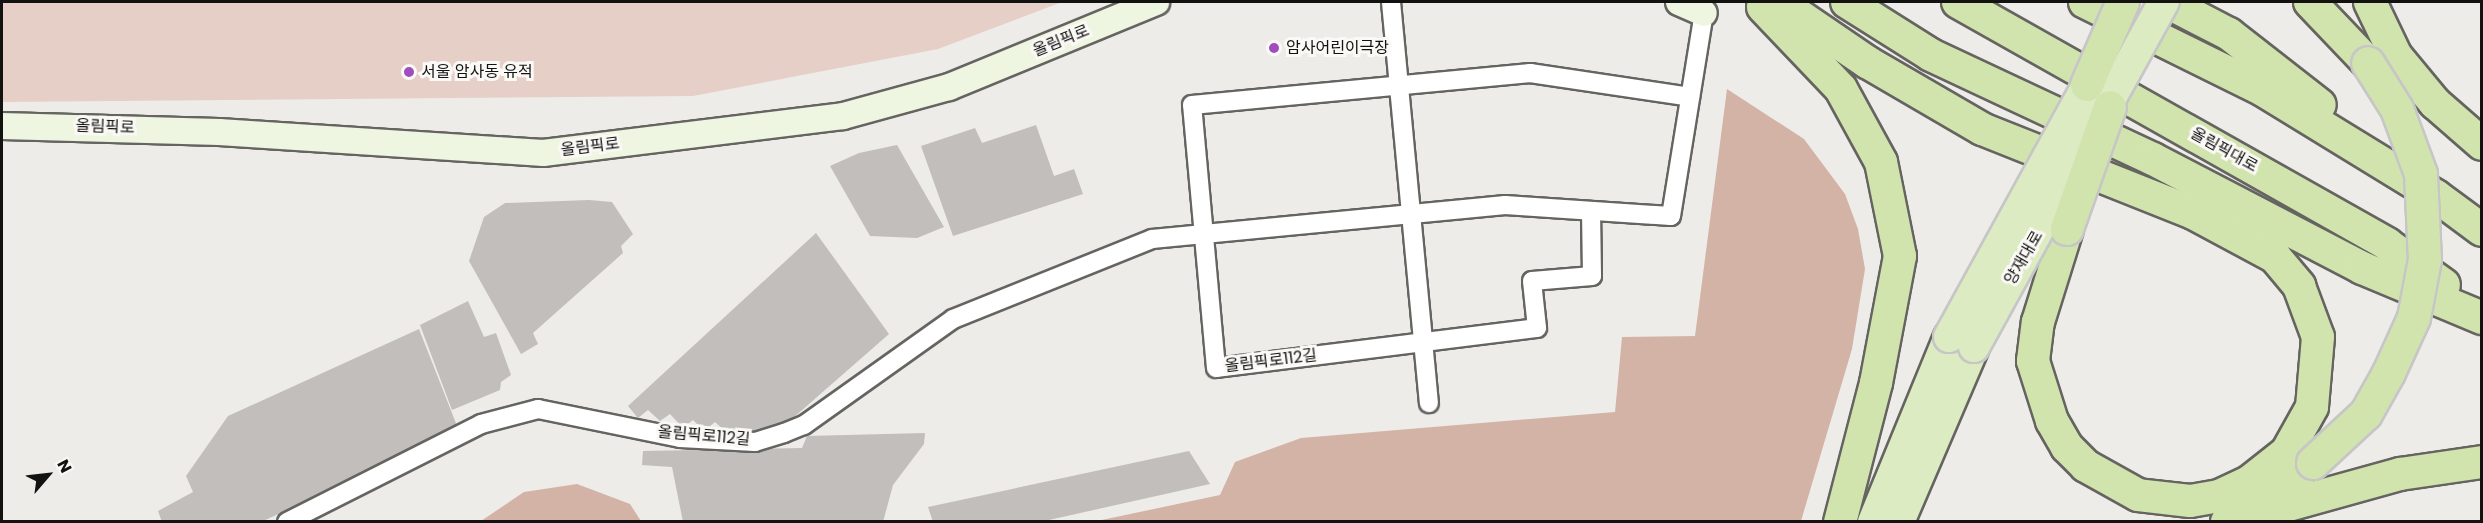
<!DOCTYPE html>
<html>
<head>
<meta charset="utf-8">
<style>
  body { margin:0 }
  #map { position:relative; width:2483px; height:523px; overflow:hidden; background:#edece9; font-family:Poppins,"Noto Sans KR",sans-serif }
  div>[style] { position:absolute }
  .green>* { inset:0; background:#e6cfc6 }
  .forest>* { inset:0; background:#d4b3a7 }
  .building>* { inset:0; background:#c1bebc }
  .roads { filter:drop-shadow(2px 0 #656461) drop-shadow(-2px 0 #656461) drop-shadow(0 2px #656461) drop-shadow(0 -2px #656461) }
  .minor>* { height:18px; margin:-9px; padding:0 9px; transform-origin:9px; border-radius:9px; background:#fff }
  .secondary>* { height:26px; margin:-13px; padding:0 13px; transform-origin:13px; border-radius:13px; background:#eef5e0 }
  .primary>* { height:30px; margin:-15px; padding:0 15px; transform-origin:15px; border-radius:15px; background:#ddebc2 }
  .trunk>* { height:32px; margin:-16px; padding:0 16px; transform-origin:16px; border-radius:16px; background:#d2e4ae }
  .bridges { filter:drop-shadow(2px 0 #c6c6c6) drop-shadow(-2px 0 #c6c6c6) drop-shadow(0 2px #c6c6c6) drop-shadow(0 -2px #c6c6c6) }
  .primary-bridge>* { height:30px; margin:-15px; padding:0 15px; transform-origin:15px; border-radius:15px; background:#ddebc2 }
  .trunk-bridge>* { height:32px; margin:-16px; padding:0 16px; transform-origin:16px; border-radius:16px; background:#d2e4ae }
  .dots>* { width:16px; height:16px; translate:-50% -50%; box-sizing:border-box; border:3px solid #faf9f6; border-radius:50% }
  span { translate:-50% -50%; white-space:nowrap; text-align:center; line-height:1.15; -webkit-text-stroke:6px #faf9f6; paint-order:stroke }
  .street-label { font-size:16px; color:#121211 }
  .poi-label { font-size:16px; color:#121211 }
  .left { translate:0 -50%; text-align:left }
  .frame { position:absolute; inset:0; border:3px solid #121211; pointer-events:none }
  .north { position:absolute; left:18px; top:445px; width:60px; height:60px; -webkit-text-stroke:4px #faf9f6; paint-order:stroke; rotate:62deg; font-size:16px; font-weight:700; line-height:24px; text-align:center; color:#121211 }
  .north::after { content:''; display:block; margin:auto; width:21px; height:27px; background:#121211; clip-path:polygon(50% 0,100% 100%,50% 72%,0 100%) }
</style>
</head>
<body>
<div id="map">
  <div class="green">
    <i style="clip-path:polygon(2px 2px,1062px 2px,938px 49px,693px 96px,2px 102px)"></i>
  </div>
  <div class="forest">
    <i style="clip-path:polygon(1727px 89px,1804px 139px,1845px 194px,1858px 229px,1865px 269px,1852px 349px,1801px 521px,1097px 521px,1220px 495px,1235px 462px,1301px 438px,1615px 412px,1622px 337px,1695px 336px)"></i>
    <i style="clip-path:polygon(577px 484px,630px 504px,641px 521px,481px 521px,524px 492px)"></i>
  </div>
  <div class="building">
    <i style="clip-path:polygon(1036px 125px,1054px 176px,1074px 169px,1083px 194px,953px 236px,921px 146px,975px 128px,982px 143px)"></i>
    <i style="clip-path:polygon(897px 145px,944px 227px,917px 238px,870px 236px,830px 166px,859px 153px)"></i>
    <i style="clip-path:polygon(589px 200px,612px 202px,633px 234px,621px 246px,623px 253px,533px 333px,538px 344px,521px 354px,469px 261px,484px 217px,505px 203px)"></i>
    <i style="clip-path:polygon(816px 233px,889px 334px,777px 432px,728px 434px,715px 422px,704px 431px,693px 420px,683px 428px,670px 414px,660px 421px,648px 410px,638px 418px,628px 406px)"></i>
    <i style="clip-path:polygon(468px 301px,484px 337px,496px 333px,511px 375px,501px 382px,500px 390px,452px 410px,420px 325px)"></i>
    <i style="clip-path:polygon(419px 329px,459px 431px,261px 522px,162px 522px,158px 511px,193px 492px,186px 476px,228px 416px)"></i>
    <i style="clip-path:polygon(925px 433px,924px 444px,893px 485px,883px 522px,683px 522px,672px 467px,642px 465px,643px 451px,802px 448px,807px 436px)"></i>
    <i style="clip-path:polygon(1189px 451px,1210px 484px,1040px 522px,933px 522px,928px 507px)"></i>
  </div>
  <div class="roads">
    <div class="minor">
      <i style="left:1391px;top:2px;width:403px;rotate:84.6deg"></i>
      <i style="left:1591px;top:211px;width:65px;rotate:89.1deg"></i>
      <i style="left:1592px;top:276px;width:60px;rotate:175.2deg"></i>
      <i style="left:1532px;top:281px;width:47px;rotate:83.9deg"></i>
      <i style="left:1537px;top:328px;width:323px;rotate:172.9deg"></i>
      <i style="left:1216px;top:368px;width:264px;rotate:-95.2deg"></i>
      <i style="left:1192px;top:105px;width:340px;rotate:-5.4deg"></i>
      <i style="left:1530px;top:73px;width:162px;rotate:8.5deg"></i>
      <i style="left:287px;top:522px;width:217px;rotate:-26.8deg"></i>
      <i style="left:481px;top:424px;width:59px;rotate:-14.7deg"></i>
      <i style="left:538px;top:409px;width:145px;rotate:11.5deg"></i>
      <i style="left:680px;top:438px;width:75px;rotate:3.1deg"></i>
      <i style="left:755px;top:442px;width:30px;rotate:-17deg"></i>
      <i style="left:784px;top:433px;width:22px;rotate:-22deg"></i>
      <i style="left:804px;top:425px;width:183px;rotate:-35.4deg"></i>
      <i style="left:953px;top:319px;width:214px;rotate:-21.9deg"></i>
      <i style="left:1152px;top:239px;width:355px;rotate:-5.5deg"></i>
      <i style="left:1505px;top:205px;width:166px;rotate:3.8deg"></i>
      <i style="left:1671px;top:216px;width:206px;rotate:-80.8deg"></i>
    </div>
    <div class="secondary">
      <i style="left:1679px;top:2px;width:27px;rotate:24deg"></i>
      <i style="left:2px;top:126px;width:217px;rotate:1.6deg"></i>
      <i style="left:219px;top:132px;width:325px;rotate:3.7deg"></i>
      <i style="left:543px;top:153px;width:302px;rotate:-7deg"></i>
      <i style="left:843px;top:116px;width:110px;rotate:-15.3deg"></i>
      <i style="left:949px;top:87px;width:224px;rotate:-22.3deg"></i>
    </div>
    <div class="primary">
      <i style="left:1873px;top:522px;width:200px;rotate:-67.7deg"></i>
      <i style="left:1899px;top:522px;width:190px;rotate:-66.8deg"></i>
    </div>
    <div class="trunk">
      <i style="left:1779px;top:2px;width:107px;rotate:34.3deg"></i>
      <i style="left:1867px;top:62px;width:133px;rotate:30.2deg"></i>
      <i style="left:1982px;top:129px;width:227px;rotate:21.7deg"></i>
      <i style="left:2193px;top:213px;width:93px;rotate:28.2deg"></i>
      <i style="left:2275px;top:257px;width:38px;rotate:50deg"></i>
      <i style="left:2299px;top:286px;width:54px;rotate:69.6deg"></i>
      <i style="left:2318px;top:337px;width:70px;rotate:94.9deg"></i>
      <i style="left:2312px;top:407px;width:51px;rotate:119.1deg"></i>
      <i style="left:2287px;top:452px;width:48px;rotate:141.7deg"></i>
      <i style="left:2249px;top:482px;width:33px;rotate:155deg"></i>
      <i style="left:2219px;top:496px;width:29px;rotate:170deg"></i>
      <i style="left:2190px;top:501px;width:52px;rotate:-173.4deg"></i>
      <i style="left:2138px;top:495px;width:60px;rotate:-150.9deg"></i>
      <i style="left:2086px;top:466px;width:27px;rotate:-135deg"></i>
      <i style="left:2067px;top:447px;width:30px;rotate:-120deg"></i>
      <i style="left:2052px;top:421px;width:63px;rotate:-107.6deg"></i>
      <i style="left:2033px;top:361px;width:39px;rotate:-83deg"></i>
      <i style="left:2038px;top:322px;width:97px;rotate:-72.7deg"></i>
      <i style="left:1847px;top:2px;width:99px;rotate:32.2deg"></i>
      <i style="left:1931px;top:55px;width:245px;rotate:25.1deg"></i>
      <i style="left:2153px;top:159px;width:236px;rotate:27.5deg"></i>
      <i style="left:2362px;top:268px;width:130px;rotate:22.6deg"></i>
      <i style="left:1958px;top:2px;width:493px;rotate:29.4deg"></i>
      <i style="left:2387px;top:244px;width:70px;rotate:35.7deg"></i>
      <i style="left:2085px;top:2px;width:199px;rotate:26.3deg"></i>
      <i style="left:2263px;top:90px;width:203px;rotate:31.5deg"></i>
      <i style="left:2436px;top:196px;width:57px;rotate:36.5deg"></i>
      <i style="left:2167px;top:2px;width:70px;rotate:27.3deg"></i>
      <i style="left:2229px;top:34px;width:115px;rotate:38deg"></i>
      <i style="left:2310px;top:2px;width:84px;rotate:46.4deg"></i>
      <i style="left:2370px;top:2px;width:60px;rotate:64.3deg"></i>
      <i style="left:2396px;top:56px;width:61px;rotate:50.3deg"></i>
      <i style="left:2435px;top:103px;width:62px;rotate:41.1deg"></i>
      <i style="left:1763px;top:7px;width:113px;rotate:46.4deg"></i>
      <i style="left:1841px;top:89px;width:83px;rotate:61.3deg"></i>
      <i style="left:1881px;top:162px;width:96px;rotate:78.6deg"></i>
      <i style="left:1900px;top:256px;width:129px;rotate:100.7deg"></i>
      <i style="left:1876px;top:383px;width:144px;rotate:104.5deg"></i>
      <i style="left:2253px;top:500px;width:70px;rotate:-31.7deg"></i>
      <i style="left:2227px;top:522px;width:180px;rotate:-15.5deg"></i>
      <i style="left:2400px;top:474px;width:83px;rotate:-8.3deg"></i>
    </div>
  </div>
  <div class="bridges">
    <div class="primary-bridge">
      <i style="left:1949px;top:337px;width:314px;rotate:-61.2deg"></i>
      <i style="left:1974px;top:347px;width:394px;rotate:-61.2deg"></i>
    </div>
    <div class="trunk-bridge">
      <i style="left:2087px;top:85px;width:90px;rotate:-66.6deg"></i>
      <i style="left:2067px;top:229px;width:129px;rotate:-70.6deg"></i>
      <i style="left:2313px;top:463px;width:72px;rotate:-42.8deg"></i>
      <i style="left:2366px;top:414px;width:47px;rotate:-60.7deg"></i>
      <i style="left:2389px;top:373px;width:60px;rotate:-65.6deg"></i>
      <i style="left:2414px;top:318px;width:59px;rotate:-79.3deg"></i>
      <i style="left:2425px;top:260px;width:86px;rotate:-92.7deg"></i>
      <i style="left:2421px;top:174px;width:69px;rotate:-110.3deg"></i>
      <i style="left:2397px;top:109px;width:54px;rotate:-122.2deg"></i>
    </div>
  </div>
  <div class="dots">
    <i style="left:1274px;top:48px;background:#a04ebd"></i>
    <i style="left:409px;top:72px;background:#a04ebd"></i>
  </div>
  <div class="street-label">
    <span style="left:1061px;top:41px;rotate:-22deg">올림픽로</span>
    <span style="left:105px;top:127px;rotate:2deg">올림픽로</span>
    <span style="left:590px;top:147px;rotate:-7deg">올림픽로</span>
    <span style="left:2224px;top:150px;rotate:29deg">올림픽대로</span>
    <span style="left:2024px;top:258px;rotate:-60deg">양재대로</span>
    <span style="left:1271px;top:361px;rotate:-7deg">올림픽로112길</span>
    <span style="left:704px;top:436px;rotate:5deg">올림픽로112길</span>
  </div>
  <div class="poi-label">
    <span class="left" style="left:1286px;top:48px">암사어린이극장</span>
    <span class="left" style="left:421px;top:72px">서울 암사동 유적</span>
  </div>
  <div class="frame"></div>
  <div class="north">N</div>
</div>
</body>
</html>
